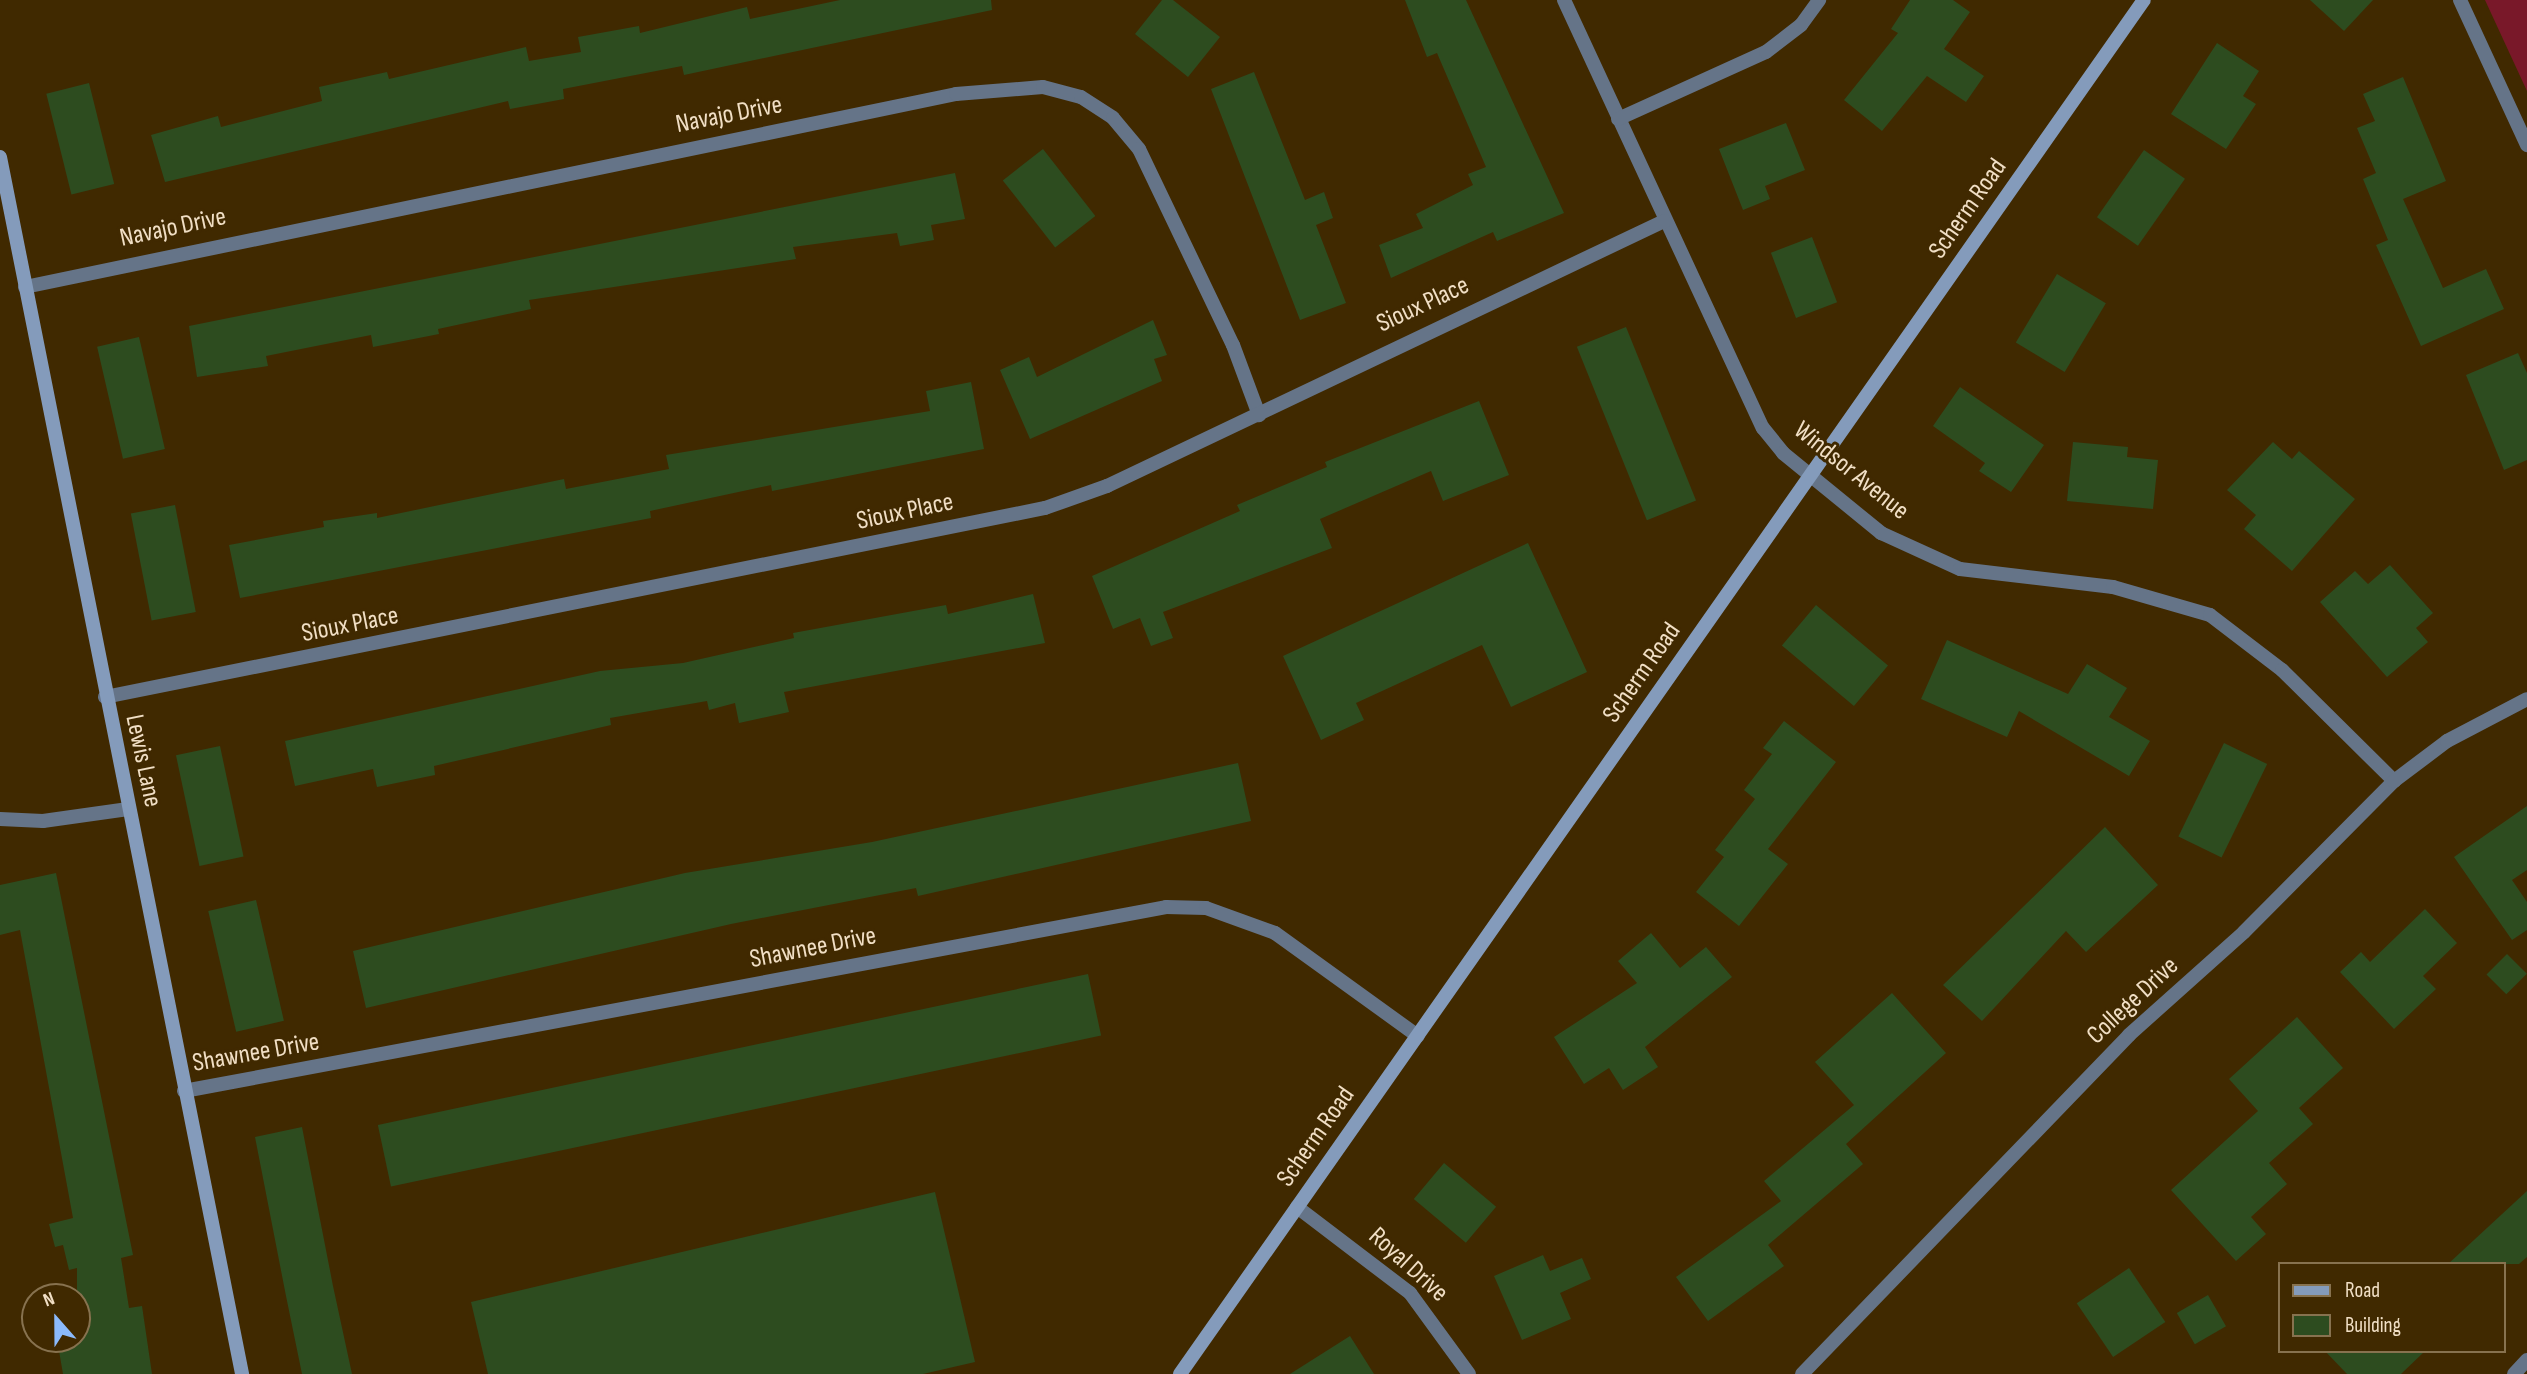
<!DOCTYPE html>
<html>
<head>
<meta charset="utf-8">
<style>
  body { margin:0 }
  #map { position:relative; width:2527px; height:1374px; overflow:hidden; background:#402900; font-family:"Sofia Sans Condensed",sans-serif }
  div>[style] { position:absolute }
  .green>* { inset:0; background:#791829 }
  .building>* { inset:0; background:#2d4c1f; transform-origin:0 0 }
  .street>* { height:14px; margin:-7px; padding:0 7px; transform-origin:7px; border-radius:7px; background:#657488 }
  .secondary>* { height:14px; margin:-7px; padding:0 7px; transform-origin:7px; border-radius:7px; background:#849bbb }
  span { translate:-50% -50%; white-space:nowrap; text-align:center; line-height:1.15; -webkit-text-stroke:6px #402900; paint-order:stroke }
  .street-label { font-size:26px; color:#f1dfc5 }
  .legend { position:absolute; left:2278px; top:1262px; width:228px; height:91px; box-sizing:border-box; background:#402900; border:2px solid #87724f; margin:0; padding:9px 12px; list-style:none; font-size:21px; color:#f1dfc5 }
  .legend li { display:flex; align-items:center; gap:14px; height:35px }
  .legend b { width:35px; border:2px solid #87724f }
  .north { position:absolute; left:21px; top:1283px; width:70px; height:70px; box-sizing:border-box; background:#402900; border:2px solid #87724f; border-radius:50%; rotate:339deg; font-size:19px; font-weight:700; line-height:28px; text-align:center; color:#f1dfc5 }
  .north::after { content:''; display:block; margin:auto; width:24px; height:32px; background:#8bbafc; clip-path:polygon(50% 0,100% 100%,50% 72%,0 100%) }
</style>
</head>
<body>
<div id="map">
  <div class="green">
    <i style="clip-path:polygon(2485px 0,2527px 0,2527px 91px)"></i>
  </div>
  <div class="building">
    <i style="clip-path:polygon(840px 0,991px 0,992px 10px,684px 75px,682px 66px,563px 89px,564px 99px,510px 109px,508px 101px,165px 182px,151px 135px,218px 116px,221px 127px,322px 101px,319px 87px,387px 72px,389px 79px,526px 47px,529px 61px,581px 52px,578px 37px,639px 26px,640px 33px,747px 7px,750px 19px)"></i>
    <i style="clip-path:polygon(1162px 0,1173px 0,1220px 37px,1188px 77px,1135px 34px)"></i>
    <i style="clip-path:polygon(1405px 0,1466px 0,1564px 213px,1497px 241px,1493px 232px,1391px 278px,1379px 245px,1423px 228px,1416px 214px,1473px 185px,1468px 174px,1486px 167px,1437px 53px,1427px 57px)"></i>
    <i style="clip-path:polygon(1910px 0,1953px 0,1970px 12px,1944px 49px,1984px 76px,1966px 102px,1927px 76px,1882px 131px,1844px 100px,1898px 33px,1891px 29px)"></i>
    <i style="clip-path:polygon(2310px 0,2373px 0,2344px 31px)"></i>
    <i style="clip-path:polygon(2217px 43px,2259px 71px,2243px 96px,2256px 104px,2226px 149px,2171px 114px)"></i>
    <i style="clip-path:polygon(1254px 72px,1305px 200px,1324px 192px,1333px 218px,1316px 225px,1346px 303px,1300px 320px,1211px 89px)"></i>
    <i style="clip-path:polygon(2403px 77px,2446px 181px,2403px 199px,2443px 288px,2486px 269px,2504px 309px,2421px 346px,2376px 245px,2388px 240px,2363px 179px,2376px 173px,2357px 128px,2375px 121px,2363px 94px)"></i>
    <i style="left:89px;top:83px;width:104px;height:44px;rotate:76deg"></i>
    <i style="clip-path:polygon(1786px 123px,1805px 170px,1765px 186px,1770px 199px,1743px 210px,1719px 149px)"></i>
    <i style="left:1043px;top:149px;width:85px;height:51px;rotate:52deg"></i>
    <i style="left:2144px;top:150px;width:50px;height:82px;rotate:35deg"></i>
    <i style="clip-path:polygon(955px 173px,965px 219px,931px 225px,934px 240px,900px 246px,897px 233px,793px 247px,796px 259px,529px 300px,531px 309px,438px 329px,439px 334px,373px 347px,371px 335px,266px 356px,268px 366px,197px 377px,189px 326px)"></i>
    <i style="left:1812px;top:237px;width:70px;height:44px;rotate:69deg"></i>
    <i style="left:2057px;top:274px;width:57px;height:80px;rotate:31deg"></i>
    <i style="clip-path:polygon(1153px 320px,1167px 355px,1154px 359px,1162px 381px,1030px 439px,1000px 370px,1029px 357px,1037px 377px)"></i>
    <i style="left:1626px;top:327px;width:187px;height:53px;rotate:68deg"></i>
    <i style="left:139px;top:337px;width:115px;height:43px;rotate:77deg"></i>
    <i style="clip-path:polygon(2518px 353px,2527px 373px,2527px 460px,2504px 470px,2466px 375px)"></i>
    <i style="clip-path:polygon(971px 382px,984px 449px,772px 491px,771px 485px,650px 511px,651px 518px,240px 598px,229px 545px,324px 527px,323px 521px,377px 513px,377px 518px,564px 479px,566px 489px,669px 469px,666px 455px,930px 411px,926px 391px)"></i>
    <i style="clip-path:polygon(1960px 387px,2044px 445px,2011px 492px,1979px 471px,1985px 463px,1933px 426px)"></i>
    <i style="clip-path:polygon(1479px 401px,1509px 475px,1443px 501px,1431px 471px,1320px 519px,1332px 548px,1163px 612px,1173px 638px,1151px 646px,1140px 618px,1113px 629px,1092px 576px,1240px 511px,1237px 505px,1327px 467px,1325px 462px)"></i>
    <i style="clip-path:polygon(2073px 442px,2128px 447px,2127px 457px,2158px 460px,2153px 509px,2067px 501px)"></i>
    <i style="clip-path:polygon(2273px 442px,2292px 459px,2299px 451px,2355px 499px,2292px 571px,2244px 529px,2256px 515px,2227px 490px)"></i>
    <i style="left:175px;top:505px;width:109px;height:45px;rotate:79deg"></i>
    <i style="clip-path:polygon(1528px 543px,1587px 672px,1511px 707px,1482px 645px,1356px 703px,1364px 720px,1321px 740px,1283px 656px)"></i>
    <i style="clip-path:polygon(2390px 565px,2433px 613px,2416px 628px,2428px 642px,2387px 677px,2320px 602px,2355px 571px,2368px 584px)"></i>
    <i style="clip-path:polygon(1033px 594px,1045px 643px,784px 692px,789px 712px,739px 723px,735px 703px,709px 710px,707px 701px,610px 718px,611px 725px,434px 766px,435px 775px,377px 787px,373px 769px,295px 786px,285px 741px,600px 671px,683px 663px,794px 638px,793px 633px,946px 605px,948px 614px)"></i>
    <i style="left:1816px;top:605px;width:94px;height:53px;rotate:40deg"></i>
    <i style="clip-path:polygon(1947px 640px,2068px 694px,2087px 664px,2127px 688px,2109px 717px,2150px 741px,2129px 776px,2019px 711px,2007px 737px,1921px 699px)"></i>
    <i style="clip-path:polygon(1784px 721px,1836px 762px,1768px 849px,1788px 864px,1739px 926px,1696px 892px,1724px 857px,1715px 850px,1755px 799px,1744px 790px,1772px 754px,1763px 748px)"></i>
    <i style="left:2224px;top:743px;width:48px;height:104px;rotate:26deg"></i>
    <i style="left:220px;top:746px;width:113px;height:45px;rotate:78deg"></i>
    <i style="clip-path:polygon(1238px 763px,1251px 821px,918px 896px,916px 888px,731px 924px,366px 1008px,353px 951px,685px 873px,872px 842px)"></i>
    <i style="clip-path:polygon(2527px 806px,2527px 870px,2512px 880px,2527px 902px,2527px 930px,2512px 940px,2454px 857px)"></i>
    <i style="clip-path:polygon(2105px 827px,2158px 885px,2086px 952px,2066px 931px,1982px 1021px,1943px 985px)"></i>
    <i style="clip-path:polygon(56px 873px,133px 1255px,121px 1258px,129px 1308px,142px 1306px,152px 1374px,63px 1374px,57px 1339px,77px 1339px,77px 1268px,69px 1270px,63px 1245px,55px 1247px,49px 1224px,73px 1218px,20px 930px,0 935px,0 885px)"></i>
    <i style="left:256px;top:900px;width:124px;height:49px;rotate:77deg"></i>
    <i style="clip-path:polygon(2425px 909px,2457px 943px,2423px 976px,2436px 989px,2394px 1029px,2340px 972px,2361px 952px,2370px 962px)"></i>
    <i style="clip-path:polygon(1651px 933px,1680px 968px,1706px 947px,1732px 977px,1645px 1047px,1658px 1067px,1623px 1090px,1609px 1068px,1584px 1084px,1554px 1037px,1637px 983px,1618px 961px)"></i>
    <i style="left:2507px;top:954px;width:28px;height:29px;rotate:45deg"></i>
    <i style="left:1088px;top:974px;width:63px;height:726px;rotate:78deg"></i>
    <i style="clip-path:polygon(1892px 993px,1946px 1053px,1846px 1144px,1863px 1164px,1768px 1245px,1784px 1266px,1708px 1321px,1676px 1277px,1781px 1201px,1764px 1181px,1854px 1105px,1815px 1062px)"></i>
    <i style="clip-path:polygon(2297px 1017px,2343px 1068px,2299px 1108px,2313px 1124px,2269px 1163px,2287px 1184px,2251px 1217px,2266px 1234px,2236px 1261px,2171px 1190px,2258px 1111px,2229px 1079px)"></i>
    <i style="clip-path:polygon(302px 1127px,333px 1286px,352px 1374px,302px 1374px,286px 1296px,255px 1137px)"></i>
    <i style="left:1444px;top:1163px;width:68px;height:47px;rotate:40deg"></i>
    <i style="clip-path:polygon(2527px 1191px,2527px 1257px,2519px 1264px,2448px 1264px)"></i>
    <i style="clip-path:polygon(935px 1192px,975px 1362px,923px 1374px,488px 1374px,471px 1302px)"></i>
    <i style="clip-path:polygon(1543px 1255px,1550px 1271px,1582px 1258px,1591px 1279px,1560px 1293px,1571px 1319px,1522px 1340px,1494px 1276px)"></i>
    <i style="left:2129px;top:1268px;width:65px;height:63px;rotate:56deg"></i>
    <i style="left:2208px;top:1295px;width:36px;height:36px;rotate:60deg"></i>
    <i style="clip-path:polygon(1350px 1336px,1374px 1374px,1290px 1374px)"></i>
    <i style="clip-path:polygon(2325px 1351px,2425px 1351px,2401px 1374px,2347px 1374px)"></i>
  </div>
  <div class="street">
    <i style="left:1564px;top:0;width:472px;rotate:65.1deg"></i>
    <i style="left:1763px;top:428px;width:32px;rotate:51deg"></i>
    <i style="left:1783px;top:453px;width:127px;rotate:39.2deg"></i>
    <i style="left:1881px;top:533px;width:87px;rotate:24.5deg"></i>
    <i style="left:1960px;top:569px;width:154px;rotate:6.7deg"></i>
    <i style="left:2113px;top:587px;width:101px;rotate:16.1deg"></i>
    <i style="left:2210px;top:615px;width:91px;rotate:37.4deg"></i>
    <i style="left:2282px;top:670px;width:158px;rotate:44.7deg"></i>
    <i style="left:2460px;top:0;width:160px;rotate:65.2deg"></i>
    <i style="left:1618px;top:119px;width:162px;rotate:-24.4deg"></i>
    <i style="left:1766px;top:52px;width:44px;rotate:-37.6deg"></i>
    <i style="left:1801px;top:25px;width:31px;rotate:-54deg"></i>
    <i style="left:25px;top:287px;width:951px;rotate:-11.71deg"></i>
    <i style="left:956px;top:94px;width:87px;rotate:-4.6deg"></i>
    <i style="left:1043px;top:87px;width:39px;rotate:15deg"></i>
    <i style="left:1081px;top:97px;width:38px;rotate:33deg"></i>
    <i style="left:1113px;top:118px;width:40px;rotate:50deg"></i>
    <i style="left:1139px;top:149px;width:217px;rotate:64.4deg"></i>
    <i style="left:1233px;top:345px;width:75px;rotate:69.6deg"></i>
    <i style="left:105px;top:697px;width:959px;rotate:-11.37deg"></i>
    <i style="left:1045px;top:508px;width:66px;rotate:-19.5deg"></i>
    <i style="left:1107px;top:486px;width:617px;rotate:-25.44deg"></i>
    <i style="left:0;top:819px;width:43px;rotate:2.7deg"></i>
    <i style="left:43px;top:821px;width:86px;rotate:-8deg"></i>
    <i style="left:184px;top:1091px;width:999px;rotate:-10.61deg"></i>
    <i style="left:1166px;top:907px;width:40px;rotate:1.4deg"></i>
    <i style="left:1206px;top:908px;width:73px;rotate:19.9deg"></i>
    <i style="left:1275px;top:933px;width:176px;rotate:35.8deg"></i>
    <i style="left:1297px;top:1207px;width:142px;rotate:37.3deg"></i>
    <i style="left:1410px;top:1293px;width:100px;rotate:53.9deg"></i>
    <i style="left:1802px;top:1374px;width:471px;rotate:-46deg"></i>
    <i style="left:2129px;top:1035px;width:154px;rotate:-41.8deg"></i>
    <i style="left:2244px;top:932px;width:213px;rotate:-45.2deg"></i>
    <i style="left:2394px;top:781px;width:66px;rotate:-37deg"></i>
    <i style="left:2447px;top:741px;width:90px;rotate:-27.7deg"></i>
    <i style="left:2514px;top:1374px;width:19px;rotate:-47deg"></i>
  </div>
  <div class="secondary">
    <i style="left:0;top:157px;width:1241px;rotate:78.75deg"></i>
    <i style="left:1180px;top:1374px;width:1678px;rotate:-54.95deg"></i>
  </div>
  <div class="street-label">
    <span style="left:729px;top:115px;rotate:-11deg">Navajo Drive</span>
    <span style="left:1968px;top:209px;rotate:-55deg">Scherm Road</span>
    <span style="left:173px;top:228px;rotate:-12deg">Navajo Drive</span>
    <span style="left:1423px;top:305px;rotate:-25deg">Sioux Place</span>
    <span style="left:1851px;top:471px;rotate:39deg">Windsor Avenue</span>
    <span style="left:905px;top:512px;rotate:-12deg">Sioux Place</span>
    <span style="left:350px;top:625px;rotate:-11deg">Sioux Place</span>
    <span style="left:1642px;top:673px;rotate:-55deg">Scherm Road</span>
    <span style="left:143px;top:761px;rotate:78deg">Lewis Lane</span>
    <span style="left:813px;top:948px;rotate:-11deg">Shawnee Drive</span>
    <span style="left:2133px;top:1001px;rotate:-43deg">College Drive</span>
    <span style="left:256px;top:1053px;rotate:-10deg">Shawnee Drive</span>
    <span style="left:1316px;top:1137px;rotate:-55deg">Scherm Road</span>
    <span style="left:1408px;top:1265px;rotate:42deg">Royal Drive</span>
  </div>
  <ul class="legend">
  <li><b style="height:9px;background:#849bbb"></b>Road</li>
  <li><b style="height:19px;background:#2d4c1f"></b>Building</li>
  </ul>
  <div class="north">N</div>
</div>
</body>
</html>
